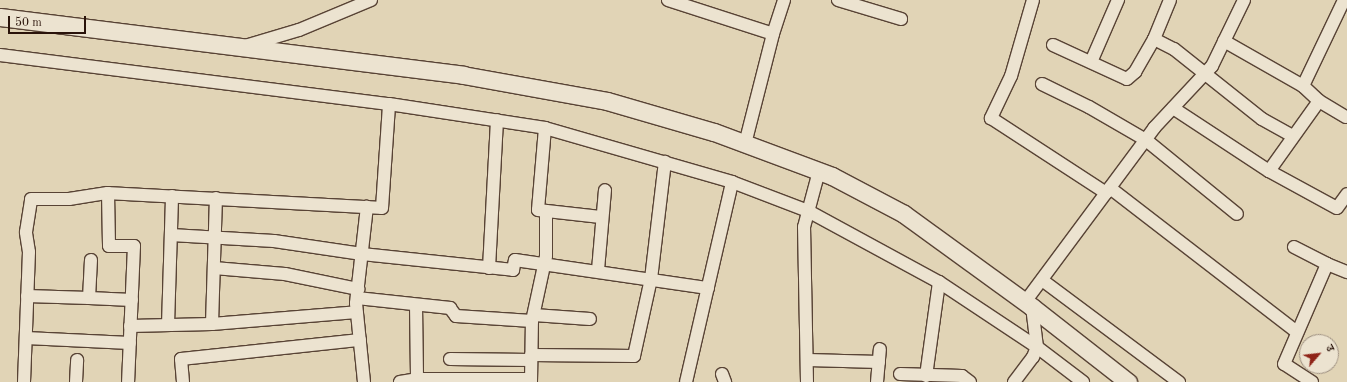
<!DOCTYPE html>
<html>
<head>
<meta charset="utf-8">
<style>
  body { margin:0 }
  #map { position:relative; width:1347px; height:382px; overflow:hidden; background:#e1d4b6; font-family:"Old Standard TT","Noto Serif Devanagari",serif }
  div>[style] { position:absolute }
  .roads { filter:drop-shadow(1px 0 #584335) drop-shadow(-1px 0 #584335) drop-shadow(0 1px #584335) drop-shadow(0 -1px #584335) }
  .minor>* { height:12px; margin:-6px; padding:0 6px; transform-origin:6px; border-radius:6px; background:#ece3d0 }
  .secondary>* { height:17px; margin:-8.5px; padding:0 8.5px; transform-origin:8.5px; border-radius:8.5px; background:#ece3d0 }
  span { translate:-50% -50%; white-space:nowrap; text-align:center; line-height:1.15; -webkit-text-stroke:3px #ece3d0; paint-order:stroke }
  .north { position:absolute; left:1299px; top:334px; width:40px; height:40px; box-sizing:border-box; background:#ece3d0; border:1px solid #9e9081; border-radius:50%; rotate:62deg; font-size:11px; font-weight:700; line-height:16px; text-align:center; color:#2a130a }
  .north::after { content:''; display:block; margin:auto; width:14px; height:18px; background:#8f2418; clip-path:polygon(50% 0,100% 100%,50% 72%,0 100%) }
  .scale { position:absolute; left:8px; top:16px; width:78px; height:18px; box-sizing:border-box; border:2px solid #2a130a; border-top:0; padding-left:5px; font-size:12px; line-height:14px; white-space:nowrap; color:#2a130a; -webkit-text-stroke:3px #ece3d0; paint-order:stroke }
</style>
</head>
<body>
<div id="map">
  <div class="roads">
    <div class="minor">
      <i style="left:668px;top:0;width:110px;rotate:17.9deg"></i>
      <i style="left:773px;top:34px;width:114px;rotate:104.3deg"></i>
      <i style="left:838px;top:0;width:66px;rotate:16.8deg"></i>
      <i style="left:1033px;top:0;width:79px;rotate:106.1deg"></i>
      <i style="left:1011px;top:76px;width:47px;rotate:115.5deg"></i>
      <i style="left:991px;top:118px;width:137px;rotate:33.1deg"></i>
      <i style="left:1106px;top:193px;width:6px;rotate:-51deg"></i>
      <i style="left:1110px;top:188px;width:236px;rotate:37.6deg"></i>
      <i style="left:773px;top:34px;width:36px;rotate:-72deg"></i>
      <i style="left:1154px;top:39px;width:22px;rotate:27deg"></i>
      <i style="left:1174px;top:49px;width:112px;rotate:38.5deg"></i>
      <i style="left:1262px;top:119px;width:35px;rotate:29deg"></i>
      <i style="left:1224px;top:41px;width:91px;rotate:29.7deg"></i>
      <i style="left:1303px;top:86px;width:22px;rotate:43deg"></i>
      <i style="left:1319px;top:101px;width:31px;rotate:31deg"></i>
      <i style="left:1053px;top:45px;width:81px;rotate:24.7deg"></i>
      <i style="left:1127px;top:79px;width:11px;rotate:-41deg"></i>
      <i style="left:1135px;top:72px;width:38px;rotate:-60deg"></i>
      <i style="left:1154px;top:39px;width:42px;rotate:-67.7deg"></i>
      <i style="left:245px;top:46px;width:56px;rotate:-16.5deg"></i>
      <i style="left:299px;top:30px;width:78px;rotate:-22.6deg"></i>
      <i style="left:0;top:55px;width:392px;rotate:7.2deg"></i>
      <i style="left:389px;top:104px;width:158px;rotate:8.7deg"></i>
      <i style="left:545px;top:128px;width:195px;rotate:16.1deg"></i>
      <i style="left:732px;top:182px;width:81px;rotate:20.9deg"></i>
      <i style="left:808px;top:211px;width:149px;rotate:28.5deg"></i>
      <i style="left:939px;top:282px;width:118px;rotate:33.6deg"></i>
      <i style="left:1037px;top:347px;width:58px;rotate:37.3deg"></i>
      <i style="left:1091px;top:62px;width:68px;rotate:-66.5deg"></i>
      <i style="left:1042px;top:84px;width:52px;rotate:26.1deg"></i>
      <i style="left:1089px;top:107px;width:66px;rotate:30.1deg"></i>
      <i style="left:1146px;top:140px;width:117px;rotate:39.1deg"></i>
      <i style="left:1303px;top:86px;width:95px;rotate:-64.5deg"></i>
      <i style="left:1173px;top:108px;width:115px;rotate:33.3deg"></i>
      <i style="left:1269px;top:171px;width:86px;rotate:-54.5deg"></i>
      <i style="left:545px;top:128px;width:82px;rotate:94.9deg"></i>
      <i style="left:538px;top:210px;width:63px;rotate:6.3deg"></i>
      <i style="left:1269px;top:171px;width:77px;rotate:28.6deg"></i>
      <i style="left:1337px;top:208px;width:17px;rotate:-54deg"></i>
      <i style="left:108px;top:193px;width:53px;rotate:88.9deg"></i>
      <i style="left:109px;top:246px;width:25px"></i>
      <i style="left:134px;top:246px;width:136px;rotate:92.5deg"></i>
      <i style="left:171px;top:235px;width:103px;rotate:3.3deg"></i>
      <i style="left:274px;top:241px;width:89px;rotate:8.4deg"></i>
      <i style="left:362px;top:254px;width:152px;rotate:6deg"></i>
      <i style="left:513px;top:270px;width:10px;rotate:-79deg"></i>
      <i style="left:515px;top:260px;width:195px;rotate:8.3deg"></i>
      <i style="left:1294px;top:247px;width:37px;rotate:27deg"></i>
      <i style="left:214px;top:268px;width:71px;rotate:4.8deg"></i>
      <i style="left:285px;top:274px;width:75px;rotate:11.6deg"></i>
      <i style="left:489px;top:268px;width:148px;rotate:-86.9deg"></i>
      <i style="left:598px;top:270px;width:80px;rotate:-85deg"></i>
      <i style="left:1042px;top:280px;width:171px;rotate:36.7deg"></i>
      <i style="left:27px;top:296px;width:62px;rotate:1.8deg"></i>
      <i style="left:89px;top:298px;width:38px;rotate:-87deg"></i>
      <i style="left:89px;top:298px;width:43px;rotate:2.7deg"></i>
      <i style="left:357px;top:298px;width:94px;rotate:6.1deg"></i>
      <i style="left:450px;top:308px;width:10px;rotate:53deg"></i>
      <i style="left:456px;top:316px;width:76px;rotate:3.8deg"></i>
      <i style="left:1025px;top:302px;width:217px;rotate:-53.4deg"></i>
      <i style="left:1154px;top:128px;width:85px;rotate:-46.9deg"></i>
      <i style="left:1212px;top:66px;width:73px;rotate:-64.1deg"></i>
      <i style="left:416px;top:305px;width:74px;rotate:89.2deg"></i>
      <i style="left:534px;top:315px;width:56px;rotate:4.1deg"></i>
      <i style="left:212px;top:324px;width:126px;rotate:-88.2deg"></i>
      <i style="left:168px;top:325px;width:129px;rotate:-88.2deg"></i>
      <i style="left:130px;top:326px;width:82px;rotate:-1.4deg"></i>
      <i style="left:212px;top:324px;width:145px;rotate:-4.7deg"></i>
      <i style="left:26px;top:338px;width:104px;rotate:2.8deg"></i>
      <i style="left:531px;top:355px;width:103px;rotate:0.6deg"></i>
      <i style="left:634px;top:356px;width:79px;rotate:-77.6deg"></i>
      <i style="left:651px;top:279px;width:118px;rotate:-83.2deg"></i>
      <i style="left:450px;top:359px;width:81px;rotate:0.7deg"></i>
      <i style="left:808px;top:360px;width:71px;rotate:1.6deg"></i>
      <i style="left:722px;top:374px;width:9px;rotate:69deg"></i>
      <i style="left:900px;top:374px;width:62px;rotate:1.8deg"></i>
      <i style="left:962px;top:376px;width:10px;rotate:37deg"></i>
      <i style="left:926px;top:376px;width:95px;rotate:-82.1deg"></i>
      <i style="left:24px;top:382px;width:130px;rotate:-87.8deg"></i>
      <i style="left:29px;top:252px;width:20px;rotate:-99deg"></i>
      <i style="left:26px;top:232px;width:33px;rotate:-81deg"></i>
      <i style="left:31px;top:199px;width:38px"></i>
      <i style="left:69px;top:199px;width:39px;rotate:-9deg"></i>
      <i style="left:108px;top:193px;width:274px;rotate:3.1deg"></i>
      <i style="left:382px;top:208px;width:104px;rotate:-86.1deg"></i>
      <i style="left:76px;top:382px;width:22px;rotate:-87deg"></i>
      <i style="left:183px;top:382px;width:23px;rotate:-95deg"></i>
      <i style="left:181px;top:359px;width:180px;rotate:-6.1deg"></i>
      <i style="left:364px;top:382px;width:79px;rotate:-95.8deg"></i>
      <i style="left:356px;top:303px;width:97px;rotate:-83.5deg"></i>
      <i style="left:400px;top:382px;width:17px;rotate:-10deg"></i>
      <i style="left:417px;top:379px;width:114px"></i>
      <i style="left:531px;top:382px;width:61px;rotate:-89.1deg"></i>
      <i style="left:532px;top:321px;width:66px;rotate:-77.8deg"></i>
      <i style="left:546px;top:256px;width:45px;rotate:-90deg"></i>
      <i style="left:686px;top:382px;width:205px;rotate:-77deg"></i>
      <i style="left:807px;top:382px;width:155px;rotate:-91.1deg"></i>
      <i style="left:804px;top:227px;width:58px;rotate:-75deg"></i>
      <i style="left:877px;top:382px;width:33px;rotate:-85deg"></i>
      <i style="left:1014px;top:382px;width:31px;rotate:-53deg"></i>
      <i style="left:1033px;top:357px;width:11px;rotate:-68deg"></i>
      <i style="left:1037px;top:347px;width:40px;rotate:-97.1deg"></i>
      <i style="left:1312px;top:382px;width:33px;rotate:-147deg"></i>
      <i style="left:1284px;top:364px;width:109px;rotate:-66.7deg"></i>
      <i style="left:1327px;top:264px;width:22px;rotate:22deg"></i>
    </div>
    <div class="secondary">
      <i style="left:0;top:17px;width:467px;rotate:7.1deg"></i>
      <i style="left:463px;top:75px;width:146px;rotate:10.2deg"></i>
      <i style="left:607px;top:101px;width:111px;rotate:16.2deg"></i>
      <i style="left:714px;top:132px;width:126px;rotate:20.4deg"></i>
      <i style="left:832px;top:176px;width:81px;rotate:27.8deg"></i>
      <i style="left:904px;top:214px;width:158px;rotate:36deg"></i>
      <i style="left:1032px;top:307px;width:122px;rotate:38deg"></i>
    </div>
  </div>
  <div class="north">उ</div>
  <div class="scale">50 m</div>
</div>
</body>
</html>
